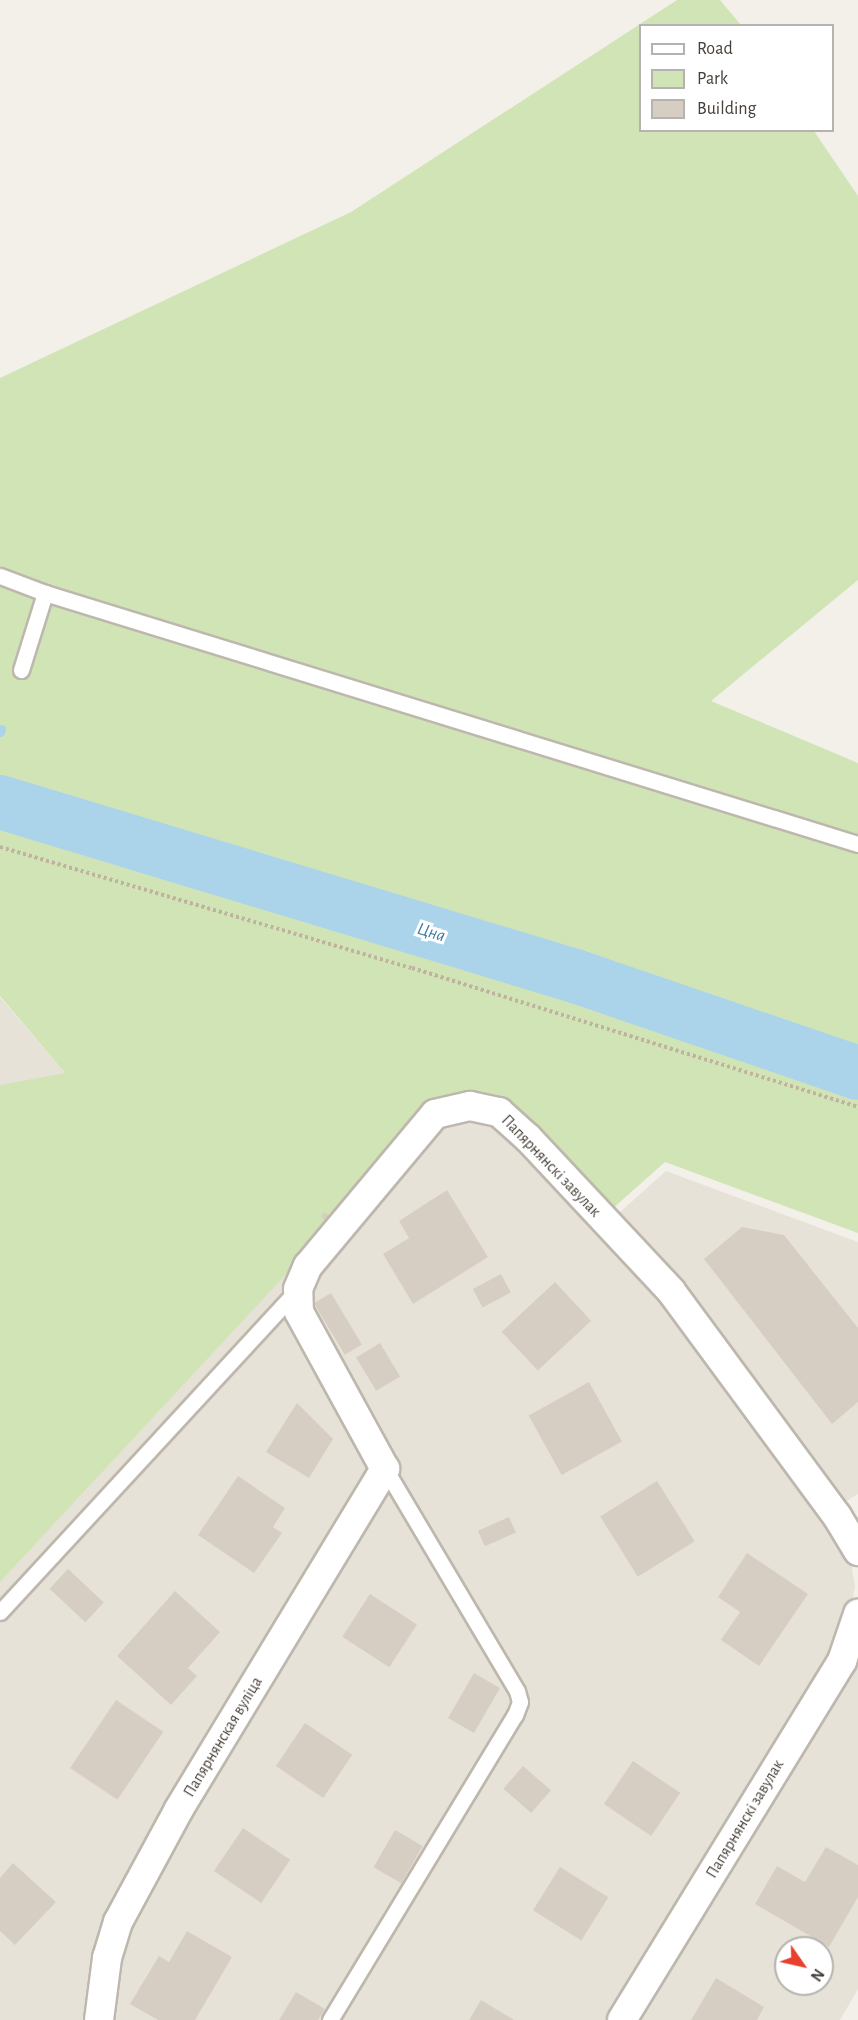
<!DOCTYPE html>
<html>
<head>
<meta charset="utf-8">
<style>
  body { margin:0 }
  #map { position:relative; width:858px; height:2020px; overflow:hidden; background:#f3f0ea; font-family:"Alegreya Sans",sans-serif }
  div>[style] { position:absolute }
  .residential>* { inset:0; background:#e7e2d8 }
  .green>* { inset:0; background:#d1e4b6 }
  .stream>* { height:9px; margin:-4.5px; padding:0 4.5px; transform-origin:4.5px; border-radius:4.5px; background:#abd4eb }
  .river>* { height:54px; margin:-27px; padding:0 27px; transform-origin:27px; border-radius:27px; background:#abd4eb }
  .building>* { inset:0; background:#d7cec3; transform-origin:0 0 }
  .path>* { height:4px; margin-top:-2px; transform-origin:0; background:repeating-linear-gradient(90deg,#bfb29f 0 3px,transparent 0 6px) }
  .roads { filter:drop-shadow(2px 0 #beb7ad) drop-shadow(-2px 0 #beb7ad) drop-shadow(0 2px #beb7ad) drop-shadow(0 -2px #beb7ad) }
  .lane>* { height:15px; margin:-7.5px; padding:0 7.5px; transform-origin:7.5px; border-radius:7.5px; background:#fff }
  .street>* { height:28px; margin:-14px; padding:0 14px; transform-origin:14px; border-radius:14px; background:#fff }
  span { translate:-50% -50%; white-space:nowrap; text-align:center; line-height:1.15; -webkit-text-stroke:6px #fff; paint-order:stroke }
  .street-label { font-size:16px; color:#474038 }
  .water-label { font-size:18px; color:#387aa2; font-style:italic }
  .legend { position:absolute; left:639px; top:24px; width:195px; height:108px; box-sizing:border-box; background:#fff; border:2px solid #b5b3af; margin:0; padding:8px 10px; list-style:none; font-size:18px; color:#474038 }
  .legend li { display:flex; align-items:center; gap:12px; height:30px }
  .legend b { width:30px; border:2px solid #b5b3af }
  .north { position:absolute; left:774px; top:1936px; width:60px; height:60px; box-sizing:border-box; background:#fff; border:2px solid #b5b3af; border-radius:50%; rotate:124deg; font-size:16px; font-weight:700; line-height:24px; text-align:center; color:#474038 }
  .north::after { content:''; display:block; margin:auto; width:21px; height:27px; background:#e9402c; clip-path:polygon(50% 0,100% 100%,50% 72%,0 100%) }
</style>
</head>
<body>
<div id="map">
  <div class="residential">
    <i style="clip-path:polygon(evenodd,0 997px,70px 1079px,495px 1120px,601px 1229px,666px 1171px,858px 1242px,858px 1494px,825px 1514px,849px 1550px,855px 1587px,847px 1625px,858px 1633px,858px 1989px,840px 2020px,0 2020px,0 997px,786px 1948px,822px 1948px,822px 1984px,786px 1984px,786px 1948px)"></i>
  </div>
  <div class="green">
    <i style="clip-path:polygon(677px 0,720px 0,741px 25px,640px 26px,640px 130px,814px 131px,858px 196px,858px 580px,711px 701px,858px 763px,858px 1233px,665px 1162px,602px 1218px,499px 1112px,435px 1114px,0 1582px,0 1085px,65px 1073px,0 996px,0 378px,351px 212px)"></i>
  </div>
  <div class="stream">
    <i style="left:0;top:732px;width:3px;rotate:-72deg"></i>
  </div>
  <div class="river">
    <i style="left:0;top:802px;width:601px;rotate:16.84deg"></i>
    <i style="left:575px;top:976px;width:299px;rotate:18.9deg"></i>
  </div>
  <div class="building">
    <i style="clip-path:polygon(447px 1190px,488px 1257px,413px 1304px,383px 1254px,409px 1238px,399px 1221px)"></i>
    <i style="left:325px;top:1212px;width:8px;height:6px;rotate:45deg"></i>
    <i style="clip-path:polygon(742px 1227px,784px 1235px,858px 1328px,858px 1402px,832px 1424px,704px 1259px)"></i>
    <i style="left:501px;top:1274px;width:21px;height:32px;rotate:62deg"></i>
    <i style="left:555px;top:1282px;width:53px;height:73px;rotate:47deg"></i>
    <i style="left:331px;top:1293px;width:60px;height:20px;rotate:59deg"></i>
    <i style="left:380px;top:1343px;width:39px;height:28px;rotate:59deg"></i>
    <i style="left:589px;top:1382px;width:68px;height:69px;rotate:61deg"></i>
    <i style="clip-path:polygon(297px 1403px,333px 1439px,309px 1478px,266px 1452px)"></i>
    <i style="clip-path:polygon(238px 1476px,285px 1508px,273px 1527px,282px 1533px,254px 1573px,198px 1535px)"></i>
    <i style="left:657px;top:1481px;width:71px;height:67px;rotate:58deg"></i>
    <i style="left:509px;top:1517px;width:17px;height:34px;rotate:66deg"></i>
    <i style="clip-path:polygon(747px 1553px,808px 1594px,759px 1666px,721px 1640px,740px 1612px,718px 1597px)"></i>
    <i style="left:68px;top:1569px;width:49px;height:27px;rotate:43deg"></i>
    <i style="clip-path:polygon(175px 1591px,220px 1632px,188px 1668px,197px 1676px,171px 1705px,117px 1656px)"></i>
    <i style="left:370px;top:1594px;width:56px;height:51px;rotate:33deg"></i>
    <i style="left:474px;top:1673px;width:30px;height:52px;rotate:30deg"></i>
    <i style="left:116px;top:1700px;width:57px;height:82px;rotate:34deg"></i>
    <i style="left:305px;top:1723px;width:57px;height:52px;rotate:34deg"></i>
    <i style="left:633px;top:1761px;width:57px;height:52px;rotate:34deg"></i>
    <i style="left:523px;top:1766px;width:37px;height:30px;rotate:41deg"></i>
    <i style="left:243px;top:1828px;width:57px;height:52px;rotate:34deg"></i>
    <i style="left:395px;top:1830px;width:32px;height:43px;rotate:30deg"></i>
    <i style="clip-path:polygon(826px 1847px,858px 1865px,858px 1897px,829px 1947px,755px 1904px,777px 1866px,805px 1882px)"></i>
    <i style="clip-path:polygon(13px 1863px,56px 1902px,15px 1945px,0 1931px,0 1878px)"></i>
    <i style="left:560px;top:1867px;width:57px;height:51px;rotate:32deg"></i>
    <i style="clip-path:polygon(187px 1931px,232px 1957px,195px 2020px,158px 2020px,130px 2004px,159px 1956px,169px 1962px)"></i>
    <i style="clip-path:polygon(716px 1978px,764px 2007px,757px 2020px,691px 2020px)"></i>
    <i style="clip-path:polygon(296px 1992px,325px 2009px,318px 2020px,279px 2020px)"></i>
    <i style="clip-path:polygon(481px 2000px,514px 2020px,469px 2020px)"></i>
  </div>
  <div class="path">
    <i style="left:0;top:847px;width:429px;rotate:16.4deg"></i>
    <i style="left:412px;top:968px;width:467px;rotate:17.3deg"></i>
  </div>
  <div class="roads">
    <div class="lane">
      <i style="left:0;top:576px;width:48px;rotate:20.7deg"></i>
      <i style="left:45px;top:593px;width:851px;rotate:17.16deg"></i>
      <i style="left:21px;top:670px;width:81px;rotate:-72.7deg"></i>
      <i style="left:0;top:1612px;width:439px;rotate:-47.3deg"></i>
      <i style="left:330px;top:2020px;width:357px;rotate:-58.8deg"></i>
      <i style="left:515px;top:1715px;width:14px;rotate:-69deg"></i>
      <i style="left:520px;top:1702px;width:11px;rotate:-105deg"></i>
      <i style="left:517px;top:1691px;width:258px;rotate:-120.7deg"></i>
    </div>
    <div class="street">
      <i style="left:99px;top:2020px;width:63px;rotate:-82.6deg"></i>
      <i style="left:107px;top:1958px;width:38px;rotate:-73deg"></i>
      <i style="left:118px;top:1922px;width:128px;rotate:-61.6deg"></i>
      <i style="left:179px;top:1809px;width:398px;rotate:-58.8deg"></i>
      <i style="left:385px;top:1469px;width:179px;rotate:-118.7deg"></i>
      <i style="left:299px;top:1312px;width:23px;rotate:-92deg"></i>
      <i style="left:298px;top:1289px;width:25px;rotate:-67deg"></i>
      <i style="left:308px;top:1266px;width:198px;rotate:-50.1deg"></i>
      <i style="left:435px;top:1114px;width:36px;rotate:-13deg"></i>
      <i style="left:470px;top:1106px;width:30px;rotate:12deg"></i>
      <i style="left:499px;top:1112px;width:39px;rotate:42deg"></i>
      <i style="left:528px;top:1138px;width:209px;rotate:46.9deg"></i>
      <i style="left:671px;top:1291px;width:280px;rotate:53.6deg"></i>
      <i style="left:837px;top:1516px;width:41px;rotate:59deg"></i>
      <i style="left:622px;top:2020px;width:421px;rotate:-58.5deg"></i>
      <i style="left:842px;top:1661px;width:50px;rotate:-71.2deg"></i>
    </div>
  </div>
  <div class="street-label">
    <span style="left:551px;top:1166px;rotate:46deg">Папярнянскі завулак</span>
    <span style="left:223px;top:1737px;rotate:-59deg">Папярнянская вуліца</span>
    <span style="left:745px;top:1819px;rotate:-59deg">Папярнянскі завулак</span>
  </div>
  <div class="water-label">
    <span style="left:431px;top:933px;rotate:17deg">Цна</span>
  </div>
  <ul class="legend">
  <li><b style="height:8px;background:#fff"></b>Road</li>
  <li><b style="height:16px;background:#d1e4b6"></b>Park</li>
  <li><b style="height:16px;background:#d7cec3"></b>Building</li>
  </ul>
  <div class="north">N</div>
</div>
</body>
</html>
